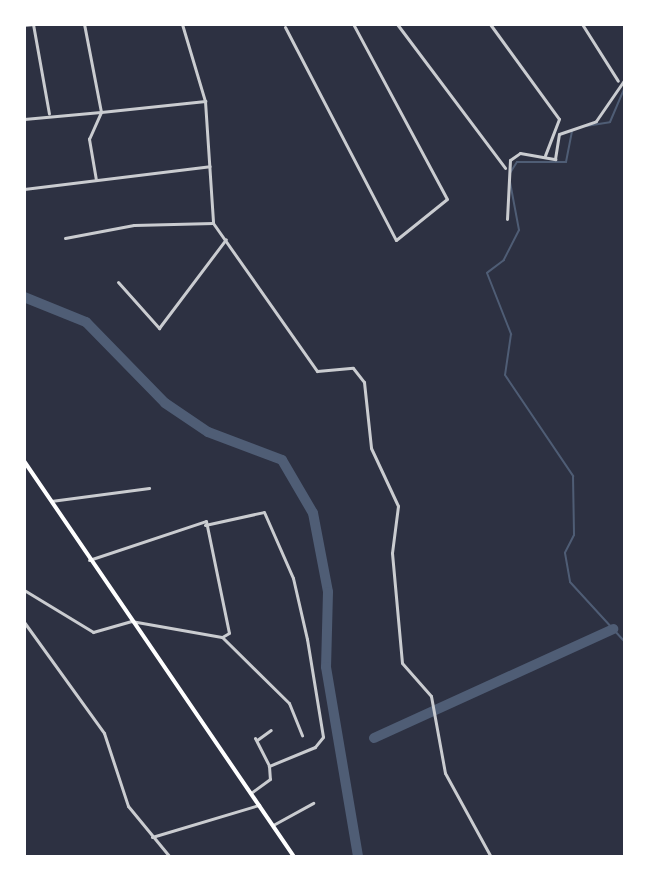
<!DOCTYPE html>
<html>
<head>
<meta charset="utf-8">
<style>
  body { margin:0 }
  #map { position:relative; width:649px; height:881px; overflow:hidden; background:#2d3142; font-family:Georgia,serif }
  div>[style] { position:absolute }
  .stream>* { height:2px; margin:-1px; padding:0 1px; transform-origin:1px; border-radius:1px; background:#4f5d75 }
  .river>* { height:10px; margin:-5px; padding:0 5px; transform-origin:5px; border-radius:5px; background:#4f5d75 }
  .minor>* { height:3px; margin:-1.5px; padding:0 1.5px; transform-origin:1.5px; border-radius:1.5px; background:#caccd0 }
  .primary>* { height:4px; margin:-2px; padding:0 2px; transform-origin:2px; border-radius:2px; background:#fff }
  span { translate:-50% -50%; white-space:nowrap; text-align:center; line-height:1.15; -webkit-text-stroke:8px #fff; paint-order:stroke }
  .frame { position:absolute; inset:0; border:26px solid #fff; pointer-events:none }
</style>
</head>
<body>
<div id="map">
  <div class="stream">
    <i style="left:586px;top:126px;width:24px;rotate:-9deg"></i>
    <i style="left:610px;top:122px;width:38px;rotate:-67deg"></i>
    <i style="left:510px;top:173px;width:13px;rotate:-58deg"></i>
    <i style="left:517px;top:162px;width:49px"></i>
    <i style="left:566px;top:162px;width:32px;rotate:-79deg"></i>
    <i style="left:510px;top:182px;width:49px;rotate:79.4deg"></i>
    <i style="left:519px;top:230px;width:34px;rotate:117deg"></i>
    <i style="left:504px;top:260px;width:21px;rotate:143deg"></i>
    <i style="left:487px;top:273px;width:66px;rotate:68.5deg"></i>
    <i style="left:511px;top:334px;width:41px;rotate:98.3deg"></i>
    <i style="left:505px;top:375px;width:122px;rotate:56deg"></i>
    <i style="left:573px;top:476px;width:59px;rotate:89deg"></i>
    <i style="left:574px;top:535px;width:20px;rotate:117deg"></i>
    <i style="left:565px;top:553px;width:29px;rotate:80deg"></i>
    <i style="left:570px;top:582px;width:81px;rotate:47.5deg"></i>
  </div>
  <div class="river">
    <i style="left:24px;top:297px;width:67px;rotate:22deg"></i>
    <i style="left:86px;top:322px;width:113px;rotate:45.7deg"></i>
    <i style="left:165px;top:403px;width:52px;rotate:34deg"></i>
    <i style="left:208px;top:432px;width:79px;rotate:20.7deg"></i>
    <i style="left:282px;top:460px;width:61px;rotate:59.7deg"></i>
    <i style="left:313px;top:513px;width:80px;rotate:79.2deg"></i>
    <i style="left:328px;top:592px;width:75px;rotate:91.5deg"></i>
    <i style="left:326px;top:667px;width:193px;rotate:80.4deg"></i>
    <i style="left:374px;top:738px;width:263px;rotate:-24.5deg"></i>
  </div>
  <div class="minor">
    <i style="left:33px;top:24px;width:91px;rotate:79.9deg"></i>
    <i style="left:182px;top:24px;width:80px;rotate:73.4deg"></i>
    <i style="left:205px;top:101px;width:122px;rotate:86.2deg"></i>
    <i style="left:213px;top:223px;width:181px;rotate:54.9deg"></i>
    <i style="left:317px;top:371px;width:36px;rotate:-5deg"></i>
    <i style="left:353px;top:368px;width:18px;rotate:52deg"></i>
    <i style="left:364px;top:382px;width:66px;rotate:83.9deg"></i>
    <i style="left:371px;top:448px;width:64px;rotate:65deg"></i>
    <i style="left:398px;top:506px;width:47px;rotate:97.3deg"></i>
    <i style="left:392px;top:553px;width:110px;rotate:84.8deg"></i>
    <i style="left:402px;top:663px;width:44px;rotate:48.7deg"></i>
    <i style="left:431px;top:696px;width:78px;rotate:79.7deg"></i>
    <i style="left:445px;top:773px;width:96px;rotate:61.3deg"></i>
    <i style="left:275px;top:24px;width:16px"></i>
    <i style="left:397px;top:24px;width:180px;rotate:53.1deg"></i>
    <i style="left:490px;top:24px;width:117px;rotate:54deg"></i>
    <i style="left:559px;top:119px;width:39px;rotate:111deg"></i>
    <i style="left:582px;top:24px;width:67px;rotate:57.7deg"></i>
    <i style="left:24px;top:25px;width:10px;rotate:-6deg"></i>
    <i style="left:285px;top:27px;width:240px;rotate:62.5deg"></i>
    <i style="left:396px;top:240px;width:65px;rotate:-38.8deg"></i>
    <i style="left:447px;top:199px;width:199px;rotate:-118.2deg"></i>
    <i style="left:24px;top:119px;width:77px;rotate:-5.2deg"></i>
    <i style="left:101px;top:112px;width:90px;rotate:-100.9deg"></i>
    <i style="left:96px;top:180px;width:42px;rotate:-99.7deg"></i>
    <i style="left:89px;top:139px;width:30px;rotate:-66deg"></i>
    <i style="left:101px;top:112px;width:105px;rotate:-6deg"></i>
    <i style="left:24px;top:189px;width:187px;rotate:-7deg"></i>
    <i style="left:507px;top:219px;width:59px;rotate:-87.1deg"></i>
    <i style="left:510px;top:160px;width:12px;rotate:-35deg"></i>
    <i style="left:520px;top:153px;width:36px;rotate:10deg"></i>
    <i style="left:555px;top:159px;width:25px;rotate:-81deg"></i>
    <i style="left:559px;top:134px;width:39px;rotate:-19deg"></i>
    <i style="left:596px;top:121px;width:51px;rotate:-55.4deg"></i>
    <i style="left:65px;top:238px;width:70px;rotate:-10.7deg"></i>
    <i style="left:134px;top:225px;width:79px;rotate:-1.5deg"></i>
    <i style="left:118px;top:282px;width:62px;rotate:48.3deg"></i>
    <i style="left:159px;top:328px;width:111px;rotate:-53deg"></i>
    <i style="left:51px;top:501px;width:99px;rotate:-7.6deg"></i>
    <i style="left:205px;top:525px;width:60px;rotate:-12.4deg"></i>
    <i style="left:264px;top:512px;width:72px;rotate:66.3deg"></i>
    <i style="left:293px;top:578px;width:63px;rotate:77.1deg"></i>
    <i style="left:307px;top:639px;width:99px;rotate:80.7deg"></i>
    <i style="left:323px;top:737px;width:13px;rotate:129deg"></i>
    <i style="left:315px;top:747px;width:50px;rotate:157.6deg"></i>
    <i style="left:269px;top:766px;width:13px;rotate:86deg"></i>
    <i style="left:270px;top:779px;width:24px;rotate:144deg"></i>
    <i style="left:89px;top:560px;width:123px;rotate:-18.4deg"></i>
    <i style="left:206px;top:521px;width:114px;rotate:78.4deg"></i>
    <i style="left:229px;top:633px;width:8px;rotate:150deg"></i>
    <i style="left:24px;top:590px;width:81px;rotate:31.3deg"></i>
    <i style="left:93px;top:632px;width:40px;rotate:-16deg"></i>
    <i style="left:131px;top:621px;width:92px;rotate:10deg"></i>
    <i style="left:222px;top:637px;width:94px;rotate:44.6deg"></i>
    <i style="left:289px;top:703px;width:35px;rotate:68deg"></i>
    <i style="left:24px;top:622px;width:137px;rotate:54.2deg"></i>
    <i style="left:104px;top:733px;width:77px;rotate:71.8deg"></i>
    <i style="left:128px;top:806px;width:66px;rotate:50.5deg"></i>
    <i style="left:255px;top:738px;width:31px;rotate:63deg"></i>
    <i style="left:257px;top:740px;width:17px;rotate:-36deg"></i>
    <i style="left:273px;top:825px;width:46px;rotate:-28.8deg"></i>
    <i style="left:152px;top:837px;width:112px;rotate:-16.7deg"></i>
  </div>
  <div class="primary">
    <i style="left:24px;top:461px;width:479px;rotate:55.7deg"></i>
  </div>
  <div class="frame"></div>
</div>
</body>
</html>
